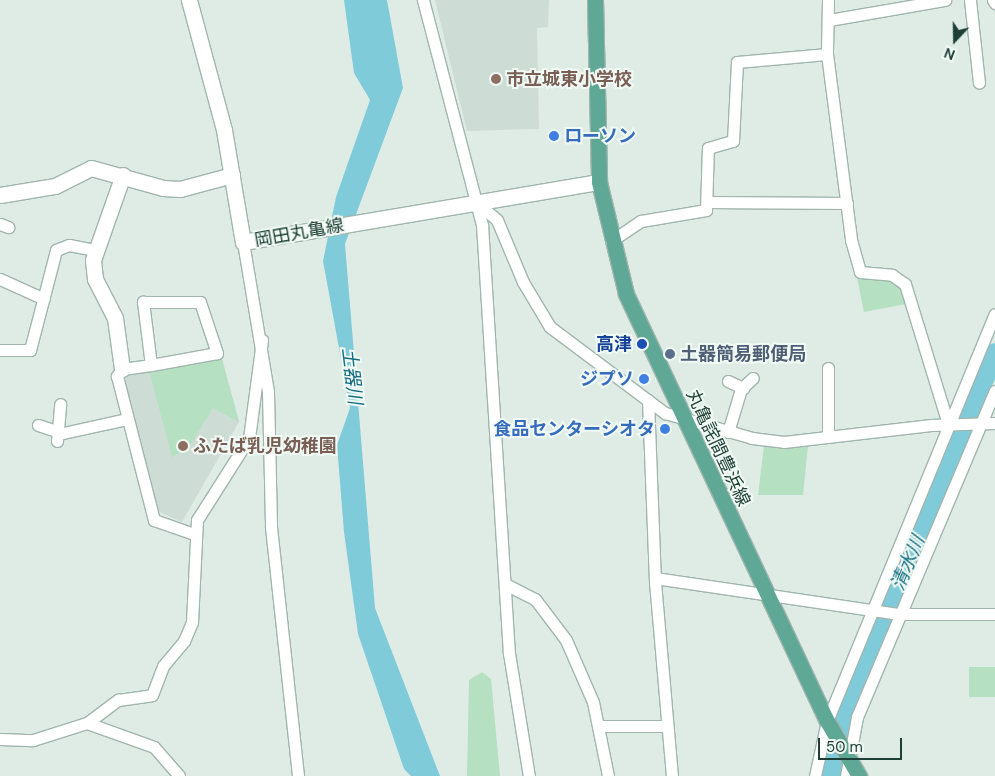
<!DOCTYPE html>
<html>
<head>
<meta charset="utf-8">
<style>
  body { margin:0 }
  #map { position:relative; width:995px; height:776px; overflow:hidden; background:#dfece6; font-family:"DM Sans","Noto Sans JP",sans-serif }
  div>[style] { position:absolute }
  .built>* { inset:0; background:#cddcd5 }
  .green>* { inset:0; background:#b5e0c1; transform-origin:0 0 }
  .water>* { inset:0; background:#80cbd9 }
  .river>* { height:20px; margin:-10px; padding:0 10px; transform-origin:10px; border-radius:10px; background:#80cbd9 }
  .roads { filter:drop-shadow(1px 0 #a1b5ae) drop-shadow(-1px 0 #a1b5ae) drop-shadow(0 1px #a1b5ae) drop-shadow(0 -1px #a1b5ae) }
  .street>* { height:11px; margin:-5.5px; padding:0 5.5px; transform-origin:5.5px; border-radius:5.5px; background:#fff }
  .secondary>* { height:15px; margin:-7.5px; padding:0 7.5px; transform-origin:7.5px; border-radius:7.5px; background:#fff }
  .primary>* { height:15px; margin:-7.5px; padding:0 7.5px; transform-origin:7.5px; border-radius:7.5px; background:#5ea895 }
  .dots>* { width:14px; height:14px; translate:-50% -50%; box-sizing:border-box; border:2px solid #f0f9f4; border-radius:50% }
  span { translate:-50% -50%; white-space:nowrap; text-align:center; line-height:1.15; -webkit-text-stroke:4px #f0f9f4; paint-order:stroke }
  .education-label { font-size:18px; color:#785e54; font-weight:700 }
  .left { translate:0 -50%; text-align:left }
  .shop-label { font-size:18px; color:#366cbe; font-weight:700 }
  .right { translate:-100% -50%; text-align:right }
  .street-label { font-size:18px; color:#1e3f36 }
  .transit-label { font-size:18px; color:#164399; font-weight:700 }
  .service-label { font-size:18px; color:#4e5e75; font-weight:700 }
  .water-label { font-size:19px; color:#116e82; font-style:italic }
  .north { position:absolute; left:930px; top:15px; width:50px; height:50px; -webkit-text-stroke:4px #f0f9f4; paint-order:stroke; rotate:201deg; font-size:14px; font-weight:700; line-height:20px; text-align:center; color:#1e3f36 }
  .north::after { content:''; display:block; margin:auto; width:18px; height:22px; background:#1e3f36; clip-path:polygon(50% 0,100% 100%,50% 72%,0 100%) }
  .scale { position:absolute; left:818px; top:738px; width:84px; height:22px; box-sizing:border-box; border:2px solid #1e3f36; border-top:0; padding-left:6px; font-size:15px; line-height:18px; white-space:nowrap; color:#1e3f36; -webkit-text-stroke:4px #f0f9f4; paint-order:stroke }
</style>
</head>
<body>
<div id="map">
  <div class="built">
    <i style="clip-path:polygon(435px 0,549px 0,548px 27px,537px 28px,539px 129px,467px 131px)"></i>
    <i style="clip-path:polygon(222px 359px,239px 422px,182px 522px,155px 510px,120px 374px)"></i>
  </div>
  <div class="green">
    <i style="clip-path:polygon(857px 278px,890px 279px,901px 286px,906px 304px,864px 312px)"></i>
    <i style="clip-path:polygon(222px 359px,239px 422px,213px 408px,189px 447px,172px 457px,149px 370px)"></i>
    <i style="clip-path:polygon(764px 446px,808px 446px,803px 495px,758px 495px)"></i>
    <i style="left:995px;top:667px;width:30px;height:26px;rotate:90deg"></i>
    <i style="clip-path:polygon(482px 672px,491px 679px,500px 776px,467px 776px,469px 680px)"></i>
  </div>
  <div class="water">
    <i style="clip-path:polygon(344px 0,387px 0,403px 88px,345px 244px,375px 608px,440px 776px,411px 776px,404px 769px,358px 634px,344px 532px,337px 445px,350px 408px,323px 261px,336px 197px,370px 100px,354px 73px)"></i>
  </div>
  <div class="river">
    <i style="left:831px;top:776px;width:72px;rotate:-76.3deg"></i>
    <i style="left:848px;top:706px;width:382px;rotate:-67.4deg"></i>
  </div>
  <div class="roads">
    <div class="street">
      <i style="left:423px;top:0;width:233px;rotate:75.3deg"></i>
      <i style="left:482px;top:225px;width:429px;rotate:86.4deg"></i>
      <i style="left:509px;top:653px;width:125px;rotate:80.8deg"></i>
      <i style="left:828px;top:0;width:54px;rotate:91.1deg"></i>
      <i style="left:827px;top:54px;width:188px;rotate:82.6deg"></i>
      <i style="left:851px;top:240px;width:33px;rotate:74deg"></i>
      <i style="left:860px;top:272px;width:32px;rotate:5deg"></i>
      <i style="left:892px;top:275px;width:16px;rotate:35deg"></i>
      <i style="left:905px;top:284px;width:146px;rotate:72.9deg"></i>
      <i style="left:970px;top:0;width:83px;rotate:83.8deg"></i>
      <i style="left:993px;top:0;width:4px;rotate:56deg"></i>
      <i style="left:829px;top:20px;width:118px;rotate:-9.8deg"></i>
      <i style="left:707px;top:202px;width:140px;rotate:0.4deg"></i>
      <i style="left:477px;top:203px;width:26px;rotate:40deg"></i>
      <i style="left:497px;top:220px;width:67px;rotate:67.2deg"></i>
      <i style="left:523px;top:282px;width:52px;rotate:59deg"></i>
      <i style="left:550px;top:327px;width:144px;rotate:36.8deg"></i>
      <i style="left:665px;top:413px;width:91px;rotate:16deg"></i>
      <i style="left:752px;top:438px;width:32px;rotate:7deg"></i>
      <i style="left:784px;top:442px;width:148px;rotate:-6.6deg"></i>
      <i style="left:931px;top:425px;width:64px;rotate:-1.8deg"></i>
      <i style="left:0;top:224px;width:9px;rotate:21deg"></i>
      <i style="left:611px;top:241px;width:36px;rotate:-34deg"></i>
      <i style="left:641px;top:221px;width:66px;rotate:-9.6deg"></i>
      <i style="left:706px;top:210px;width:62px;rotate:-88.2deg"></i>
      <i style="left:708px;top:148px;width:26px;rotate:-16deg"></i>
      <i style="left:733px;top:141px;width:79px;rotate:-87.1deg"></i>
      <i style="left:737px;top:62px;width:90px;rotate:-5.1deg"></i>
      <i style="left:243px;top:242px;width:152px;rotate:80.5deg"></i>
      <i style="left:268px;top:392px;width:135px;rotate:88.7deg"></i>
      <i style="left:271px;top:527px;width:250px;rotate:83.8deg"></i>
      <i style="left:0;top:279px;width:48px;rotate:24.4deg"></i>
      <i style="left:0;top:350px;width:30px"></i>
      <i style="left:30px;top:350px;width:103px;rotate:-75.4deg"></i>
      <i style="left:56px;top:250px;width:14px;rotate:-21deg"></i>
      <i style="left:69px;top:245px;width:26px;rotate:11deg"></i>
      <i style="left:151px;top:365px;width:64px;rotate:-97.2deg"></i>
      <i style="left:143px;top:302px;width:57px"></i>
      <i style="left:200px;top:302px;width:54px;rotate:71.6deg"></i>
      <i style="left:217px;top:353px;width:67px;rotate:169.7deg"></i>
      <i style="left:151px;top:365px;width:29px;rotate:172deg"></i>
      <i style="left:122px;top:369px;width:9px;rotate:126deg"></i>
      <i style="left:117px;top:376px;width:149px;rotate:75.6deg"></i>
      <i style="left:154px;top:520px;width:42px;rotate:19.3deg"></i>
      <i style="left:828px;top:368px;width:69px;rotate:90deg"></i>
      <i style="left:728px;top:381px;width:17px;rotate:25deg"></i>
      <i style="left:648px;top:400px;width:182px;rotate:87.8deg"></i>
      <i style="left:655px;top:582px;width:195px;rotate:85deg"></i>
      <i style="left:38px;top:425px;width:26px;rotate:18deg"></i>
      <i style="left:63px;top:433px;width:66px;rotate:-12.3deg"></i>
      <i style="left:728px;top:432px;width:45px;rotate:-73.2deg"></i>
      <i style="left:741px;top:389px;width:16px;rotate:-43deg"></i>
      <i style="left:57px;top:441px;width:37px;rotate:-85deg"></i>
      <i style="left:655px;top:578px;width:247px;rotate:8.4deg"></i>
      <i style="left:899px;top:614px;width:96px"></i>
      <i style="left:505px;top:584px;width:34px;rotate:27deg"></i>
      <i style="left:535px;top:599px;width:51px;rotate:52.9deg"></i>
      <i style="left:566px;top:640px;width:68px;rotate:66.5deg"></i>
      <i style="left:593px;top:702px;width:76px;rotate:78.5deg"></i>
      <i style="left:87px;top:723px;width:71px;rotate:19.7deg"></i>
      <i style="left:154px;top:747px;width:38px;rotate:49deg"></i>
      <i style="left:598px;top:726px;width:69px"></i>
      <i style="left:0;top:739px;width:33px;rotate:2deg"></i>
      <i style="left:33px;top:740px;width:57px;rotate:-17.5deg"></i>
      <i style="left:87px;top:723px;width:39px;rotate:-37deg"></i>
      <i style="left:118px;top:700px;width:34px;rotate:-8deg"></i>
      <i style="left:152px;top:695px;width:31px;rotate:-69deg"></i>
      <i style="left:163px;top:666px;width:33px;rotate:-50deg"></i>
      <i style="left:184px;top:641px;width:21px;rotate:-67deg"></i>
      <i style="left:192px;top:622px;width:102px;rotate:-87.2deg"></i>
      <i style="left:197px;top:520px;width:97px;rotate:-57.6deg"></i>
      <i style="left:249px;top:438px;width:99px;rotate:-82.4deg"></i>
      <i style="left:815px;top:776px;width:56px;rotate:-77.7deg"></i>
      <i style="left:827px;top:721px;width:440px;rotate:-67.6deg"></i>
      <i style="left:846px;top:776px;width:60px;rotate:-79.4deg"></i>
      <i style="left:857px;top:717px;width:354px;rotate:-67.1deg"></i>
    </div>
    <div class="secondary">
      <i style="left:189px;top:0;width:135px;rotate:74.9deg"></i>
      <i style="left:224px;top:130px;width:114px;rotate:80.4deg"></i>
      <i style="left:243px;top:242px;width:361px;rotate:-9.6deg"></i>
      <i style="left:0;top:195px;width:56px;rotate:-9.3deg"></i>
      <i style="left:55px;top:186px;width:40px;rotate:-26.6deg"></i>
      <i style="left:91px;top:168px;width:75px;rotate:15.5deg"></i>
      <i style="left:163px;top:188px;width:17px;rotate:3deg"></i>
      <i style="left:180px;top:189px;width:54px;rotate:-15.1deg"></i>
      <i style="left:122px;top:369px;width:51px;rotate:-97.8deg"></i>
      <i style="left:115px;top:318px;width:44px;rotate:-117.1deg"></i>
      <i style="left:95px;top:279px;width:19px;rotate:-96deg"></i>
      <i style="left:93px;top:260px;width:90px;rotate:-70.6deg"></i>
    </div>
    <div class="primary">
      <i style="left:595px;top:0;width:182px;rotate:88.7deg"></i>
      <i style="left:599px;top:182px;width:115px;rotate:76.4deg"></i>
      <i style="left:626px;top:294px;width:472px;rotate:64.8deg"></i>
      <i style="left:827px;top:721px;width:64px;rotate:59.8deg"></i>
    </div>
  </div>
  <div class="dots">
    <i style="left:496px;top:79px;background:#8d6e63"></i>
    <i style="left:554px;top:136px;background:#3f7fe0"></i>
    <i style="left:642px;top:344px;background:#1a4fb4"></i>
    <i style="left:670px;top:354px;background:#5c6f8a"></i>
    <i style="left:644px;top:379px;background:#3f7fe0"></i>
    <i style="left:665px;top:429px;background:#3f7fe0"></i>
    <i style="left:183px;top:446px;background:#8d6e63"></i>
  </div>
  <div class="education-label">
    <span class="left" style="left:506px;top:79px">市立城東小学校</span>
    <span class="left" style="left:193px;top:446px">ふたば乳児幼稚園</span>
  </div>
  <div class="shop-label">
    <span class="left" style="left:564px;top:136px">ローソン</span>
    <span class="right" style="left:634px;top:379px">ジプソ</span>
    <span class="right" style="left:655px;top:429px">食品センターシオタ</span>
  </div>
  <div class="street-label">
    <span style="left:299px;top:233px;rotate:-10deg">岡田丸亀線</span>
    <span style="left:718px;top:448px;rotate:65deg">丸亀詫間豊浜線</span>
  </div>
  <div class="transit-label">
    <span class="right" style="left:632px;top:344px">高津</span>
  </div>
  <div class="service-label">
    <span class="left" style="left:680px;top:354px">土器簡易郵便局</span>
  </div>
  <div class="water-label">
    <span style="left:352px;top:376px;rotate:83deg">土器川</span>
    <span style="left:908px;top:563px;rotate:-67deg">清水川</span>
  </div>
  <div class="north">N</div>
  <div class="scale">50 m</div>
</div>
</body>
</html>
